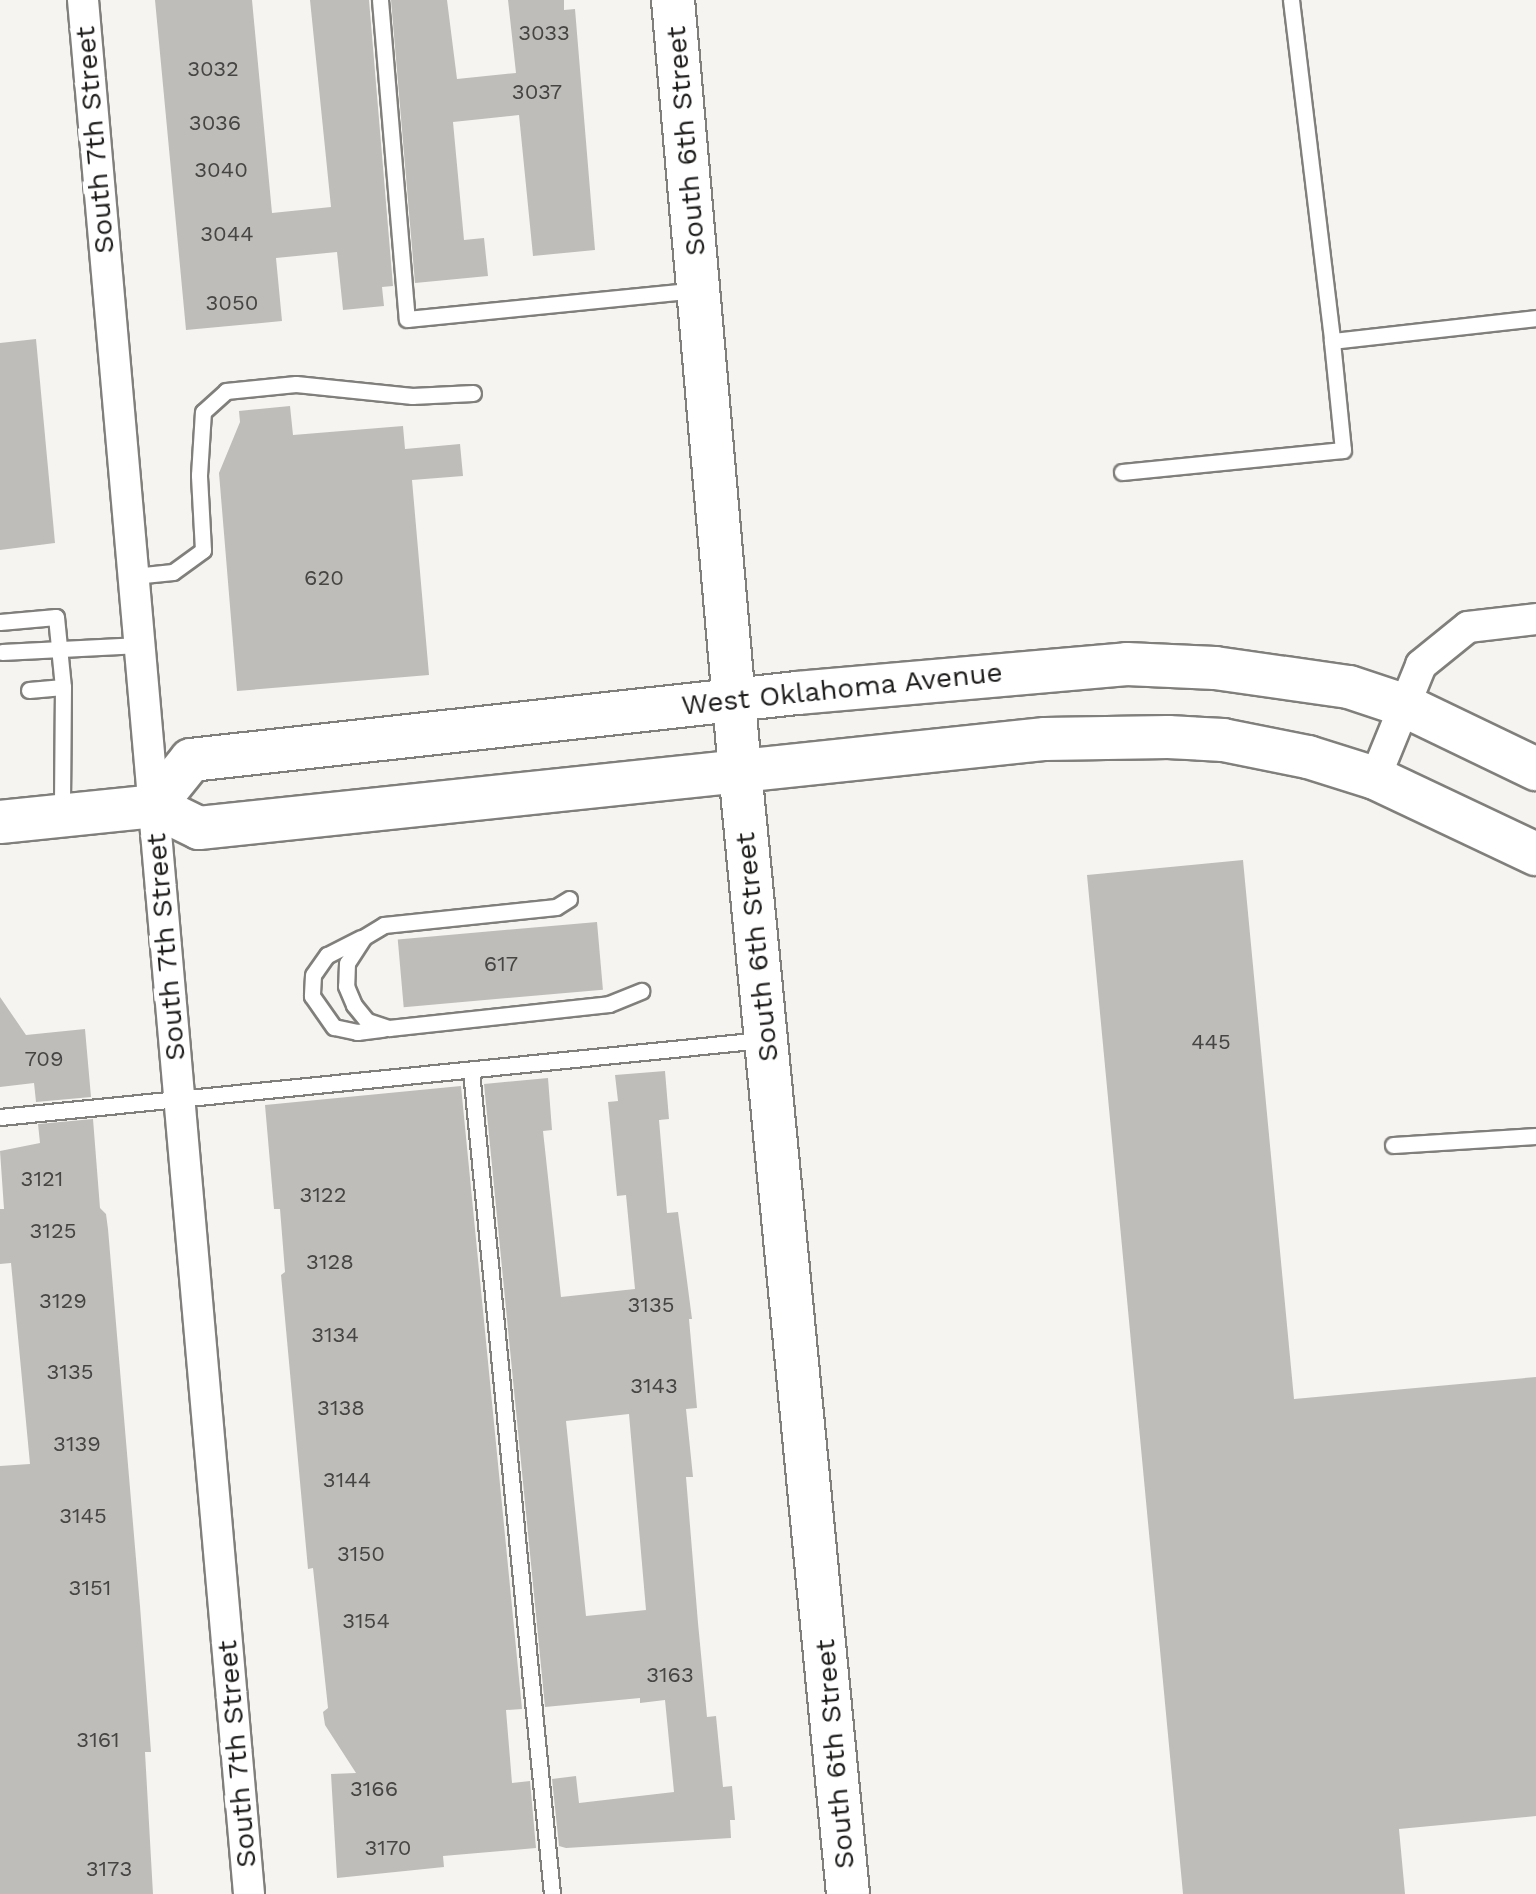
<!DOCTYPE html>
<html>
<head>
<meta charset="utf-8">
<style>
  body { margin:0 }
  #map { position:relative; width:1536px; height:1894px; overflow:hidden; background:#f6f4f1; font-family:"Work Sans",sans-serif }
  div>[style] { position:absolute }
  .building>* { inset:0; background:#bfbdba; transform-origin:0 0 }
  .roads { filter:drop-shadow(2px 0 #817f7c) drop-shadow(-2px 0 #817f7c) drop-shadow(0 2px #817f7c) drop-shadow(0 -2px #817f7c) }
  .lane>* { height:15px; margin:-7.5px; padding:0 7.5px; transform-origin:7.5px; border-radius:7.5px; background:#fff }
  .street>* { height:30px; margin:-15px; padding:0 15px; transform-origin:15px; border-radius:15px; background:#fff }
  .secondary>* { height:42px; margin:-21px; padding:0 21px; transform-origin:21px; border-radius:21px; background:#fff }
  span { translate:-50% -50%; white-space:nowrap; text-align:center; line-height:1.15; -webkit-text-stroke:10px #fff; paint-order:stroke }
  .number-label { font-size:22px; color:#464544 }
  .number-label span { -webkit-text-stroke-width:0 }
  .street-label { font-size:28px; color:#1e1d1c }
</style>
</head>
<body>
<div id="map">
  <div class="building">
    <i style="clip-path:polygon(155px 0,252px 0,272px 213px,331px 207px,310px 0,369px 0,393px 286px,382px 287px,384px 306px,343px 310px,337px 252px,276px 258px,282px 321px,186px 330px)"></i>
    <i style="clip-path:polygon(391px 0,447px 0,457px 79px,516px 73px,508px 0,564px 0,564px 10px,575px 9px,595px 250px,533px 256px,519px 115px,453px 122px,464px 240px,484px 238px,488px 276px,415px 283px)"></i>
    <i style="clip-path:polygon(36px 339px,55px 543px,0 550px,0 343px)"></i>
    <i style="clip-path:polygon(290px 406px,293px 435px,403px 426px,405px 449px,460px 444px,463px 476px,412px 480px,429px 675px,237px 691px,219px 473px,240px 422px,239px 411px)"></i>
    <i style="clip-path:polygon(1243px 860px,1294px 1399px,1536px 1377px,1536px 1816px,1399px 1829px,1405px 1894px,1183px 1894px,1087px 875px)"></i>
    <i style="left:597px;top:922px;width:68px;height:200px;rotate:85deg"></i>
    <i style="clip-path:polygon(0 997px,26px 1035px,85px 1029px,91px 1097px,36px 1102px,34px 1083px,0 1087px)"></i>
    <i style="clip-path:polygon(evenodd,665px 1071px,669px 1119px,659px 1120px,667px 1213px,678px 1212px,692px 1319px,689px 1319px,697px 1408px,686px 1409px,693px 1477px,686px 1477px,698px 1623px,707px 1717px,716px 1716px,723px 1787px,732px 1786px,735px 1820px,730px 1820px,731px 1838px,566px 1848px,559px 1846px,552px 1779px,576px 1776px,579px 1803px,674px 1792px,665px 1700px,640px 1703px,640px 1698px,545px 1707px,484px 1084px,548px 1078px,552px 1130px,543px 1131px,561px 1297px,635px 1289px,626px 1195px,617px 1196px,608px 1102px,618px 1101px,615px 1075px,665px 1071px,629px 1414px,646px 1610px,586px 1616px,566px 1421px,629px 1414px)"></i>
    <i style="clip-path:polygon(461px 1086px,522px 1709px,506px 1710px,512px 1783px,530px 1781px,536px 1848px,443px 1856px,444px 1867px,337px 1878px,331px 1774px,356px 1773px,325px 1725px,323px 1712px,328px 1708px,313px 1568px,308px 1569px,281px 1275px,285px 1272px,280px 1209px,274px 1209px,265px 1105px)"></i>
    <i style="clip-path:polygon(93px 1119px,100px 1208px,106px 1214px,108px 1229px,140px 1606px,151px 1752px,145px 1752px,153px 1894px,0 1894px,0 1466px,30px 1464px,11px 1263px,0 1264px,0 1209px,4px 1209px,0 1151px,40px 1143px,38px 1124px)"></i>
  </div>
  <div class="roads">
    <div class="lane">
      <i style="left:380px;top:0;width:320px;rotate:85.2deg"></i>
      <i style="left:407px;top:319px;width:291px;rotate:-5.7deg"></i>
      <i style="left:1291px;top:0;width:343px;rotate:83.1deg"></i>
      <i style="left:1122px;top:472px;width:222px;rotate:-5.7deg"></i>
      <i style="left:1343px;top:450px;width:110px;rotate:-95.8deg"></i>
      <i style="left:1332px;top:341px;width:205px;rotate:-6.4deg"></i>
      <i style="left:134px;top:576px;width:39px;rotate:-6deg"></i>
      <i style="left:173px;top:572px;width:37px;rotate:-36deg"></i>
      <i style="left:203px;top:550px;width:75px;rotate:-93.1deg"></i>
      <i style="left:199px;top:475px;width:63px;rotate:-86.4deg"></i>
      <i style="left:203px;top:412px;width:31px;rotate:-42deg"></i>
      <i style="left:226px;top:391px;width:70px;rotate:-5.7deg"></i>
      <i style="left:296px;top:384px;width:117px;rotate:5.9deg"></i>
      <i style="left:412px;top:396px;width:61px;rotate:-2.8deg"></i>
      <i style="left:0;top:622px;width:56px;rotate:-5.1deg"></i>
      <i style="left:56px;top:617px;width:70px;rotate:84.3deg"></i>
      <i style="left:63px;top:687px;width:125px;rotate:90.5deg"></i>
      <i style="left:2px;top:652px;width:138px;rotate:-2.9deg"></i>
      <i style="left:29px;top:690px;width:34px;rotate:-5deg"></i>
      <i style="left:569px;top:899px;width:15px;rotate:148deg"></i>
      <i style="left:556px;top:907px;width:173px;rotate:174deg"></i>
      <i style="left:384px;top:925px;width:23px;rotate:149deg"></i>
      <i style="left:364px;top:937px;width:31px;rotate:123deg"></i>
      <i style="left:347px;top:963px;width:23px;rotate:92deg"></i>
      <i style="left:346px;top:986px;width:21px;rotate:67deg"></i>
      <i style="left:354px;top:1005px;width:21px;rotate:51deg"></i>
      <i style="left:367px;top:1021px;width:23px;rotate:18deg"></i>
      <i style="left:389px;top:1028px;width:221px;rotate:-6.2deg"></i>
      <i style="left:609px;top:1004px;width:35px;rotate:-22deg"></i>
      <i style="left:361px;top:938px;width:38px;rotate:153deg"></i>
      <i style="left:327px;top:955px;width:24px;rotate:125deg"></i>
      <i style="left:313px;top:975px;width:21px;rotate:93deg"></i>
      <i style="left:312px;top:996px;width:38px;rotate:55deg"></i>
      <i style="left:334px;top:1027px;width:24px;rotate:12deg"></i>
      <i style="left:357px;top:1032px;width:26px;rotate:-7deg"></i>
      <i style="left:471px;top:1071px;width:827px;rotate:84.38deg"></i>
      <i style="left:0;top:1117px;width:766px;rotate:-5.77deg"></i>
      <i style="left:1393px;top:1145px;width:143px;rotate:-3.6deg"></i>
    </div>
    <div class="street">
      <i style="left:83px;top:0;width:1901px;rotate:84.99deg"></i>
      <i style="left:1375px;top:778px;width:122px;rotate:-67.8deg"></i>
      <i style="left:1421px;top:665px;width:60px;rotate:-39deg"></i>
      <i style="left:1468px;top:627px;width:68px;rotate:-6.7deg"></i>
    </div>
    <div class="secondary">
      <i style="left:673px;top:0;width:773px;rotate:85.03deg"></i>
      <i style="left:740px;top:770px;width:1129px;rotate:84.51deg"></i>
      <i style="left:154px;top:806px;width:59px;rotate:-51.2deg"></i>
      <i style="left:191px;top:760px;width:610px;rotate:-6.31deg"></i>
      <i style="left:797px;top:693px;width:331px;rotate:-5deg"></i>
      <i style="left:1127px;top:664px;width:88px;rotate:2.6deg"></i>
      <i style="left:1215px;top:668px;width:135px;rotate:8.1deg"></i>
      <i style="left:1349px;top:687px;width:57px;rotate:18.4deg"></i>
      <i style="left:1403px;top:705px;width:148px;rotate:25.7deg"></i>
      <i style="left:0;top:822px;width:155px;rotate:-5.9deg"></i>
      <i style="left:154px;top:806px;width:50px;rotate:26.1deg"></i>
      <i style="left:199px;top:828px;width:851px;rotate:-6.01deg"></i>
      <i style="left:1045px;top:739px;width:123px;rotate:-0.9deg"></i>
      <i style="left:1168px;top:737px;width:55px;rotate:3.1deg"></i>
      <i style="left:1223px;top:740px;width:87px;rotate:11.3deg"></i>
      <i style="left:1308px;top:757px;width:70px;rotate:17.4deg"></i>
      <i style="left:1375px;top:778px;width:178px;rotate:25.3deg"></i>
    </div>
  </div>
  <div class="number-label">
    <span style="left:544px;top:33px">3033</span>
    <span style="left:213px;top:69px">3032</span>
    <span style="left:537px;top:92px">3037</span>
    <span style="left:215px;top:123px">3036</span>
    <span style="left:221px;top:170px">3040</span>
    <span style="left:227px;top:234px">3044</span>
    <span style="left:232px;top:303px">3050</span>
    <span style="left:324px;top:578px">620</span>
    <span style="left:501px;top:964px">617</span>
    <span style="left:1211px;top:1042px">445</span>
    <span style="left:44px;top:1059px">709</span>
    <span style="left:42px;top:1179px">3121</span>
    <span style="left:323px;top:1195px">3122</span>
    <span style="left:53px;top:1231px">3125</span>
    <span style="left:330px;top:1262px">3128</span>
    <span style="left:63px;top:1301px">3129</span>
    <span style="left:651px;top:1305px">3135</span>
    <span style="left:335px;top:1335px">3134</span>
    <span style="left:70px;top:1372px">3135</span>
    <span style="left:654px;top:1386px">3143</span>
    <span style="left:341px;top:1408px">3138</span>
    <span style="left:77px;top:1444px">3139</span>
    <span style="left:347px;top:1480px">3144</span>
    <span style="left:83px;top:1516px">3145</span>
    <span style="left:361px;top:1554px">3150</span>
    <span style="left:90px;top:1588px">3151</span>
    <span style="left:366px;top:1621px">3154</span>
    <span style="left:670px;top:1675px">3163</span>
    <span style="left:98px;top:1740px">3161</span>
    <span style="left:374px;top:1789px">3166</span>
    <span style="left:388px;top:1848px">3170</span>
    <span style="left:109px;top:1869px">3173</span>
  </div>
  <div class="street-label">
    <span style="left:95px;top:140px;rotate:-95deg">South 7th Street</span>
    <span style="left:686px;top:141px;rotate:-95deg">South 6th Street</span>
    <span style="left:842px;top:689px;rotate:-6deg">West Oklahoma Avenue</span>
    <span style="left:166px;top:947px;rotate:-95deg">South 7th Street</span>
    <span style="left:757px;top:947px;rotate:-96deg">South 6th Street</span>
    <span style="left:237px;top:1754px;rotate:-95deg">South 7th Street</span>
    <span style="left:835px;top:1754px;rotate:-95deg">South 6th Street</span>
  </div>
</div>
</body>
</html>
